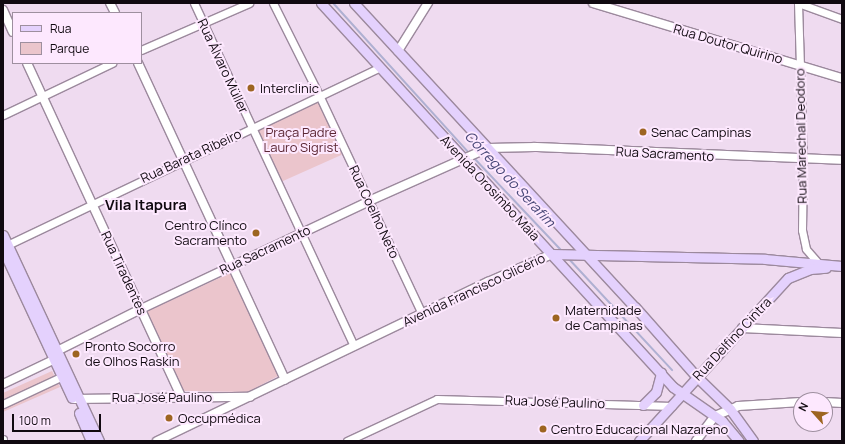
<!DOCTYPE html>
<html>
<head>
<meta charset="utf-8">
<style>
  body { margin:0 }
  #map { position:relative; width:845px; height:444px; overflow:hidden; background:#efdbf0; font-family:Manrope,sans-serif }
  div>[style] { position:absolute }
  .green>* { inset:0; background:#ebc5cc; transform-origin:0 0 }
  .stream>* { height:2px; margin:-1px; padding:0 1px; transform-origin:1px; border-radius:1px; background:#afb0d2 }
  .roads { filter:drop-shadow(1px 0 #9c899d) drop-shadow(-1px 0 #9c899d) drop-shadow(0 1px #9c899d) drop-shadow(0 -1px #9c899d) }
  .tertiary>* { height:7px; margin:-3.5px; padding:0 3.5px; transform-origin:3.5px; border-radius:3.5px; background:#fff }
  .secondary>* { height:8px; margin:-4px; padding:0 4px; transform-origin:4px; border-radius:4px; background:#fff }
  .primary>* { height:9px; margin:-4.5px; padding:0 4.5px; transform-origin:4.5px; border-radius:4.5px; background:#e4d1fd }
  .dots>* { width:11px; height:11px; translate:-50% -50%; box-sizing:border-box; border:2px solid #fde8fe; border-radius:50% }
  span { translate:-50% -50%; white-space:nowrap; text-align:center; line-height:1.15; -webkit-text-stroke:4px #fde8fe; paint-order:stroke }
  .street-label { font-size:13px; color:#100910 }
  .poi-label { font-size:13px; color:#100910 }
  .left { translate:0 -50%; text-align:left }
  .right { translate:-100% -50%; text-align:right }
  .park-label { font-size:13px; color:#5b2734 }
  .water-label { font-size:14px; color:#494878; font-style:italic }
  .quarter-label { font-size:15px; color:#100910; font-weight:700 }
  .frame { position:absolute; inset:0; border:4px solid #100910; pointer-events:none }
  .legend { position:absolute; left:12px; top:12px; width:130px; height:52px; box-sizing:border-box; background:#fde8fe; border:1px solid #9e8f9f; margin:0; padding:5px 7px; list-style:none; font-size:12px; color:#100910 }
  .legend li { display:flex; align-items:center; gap:8px; height:20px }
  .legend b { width:20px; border:1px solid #9e8f9f }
  .north { position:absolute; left:793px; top:392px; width:40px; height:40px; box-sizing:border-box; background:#fde8fe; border:1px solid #9e8f9f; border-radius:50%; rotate:297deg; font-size:11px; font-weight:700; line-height:16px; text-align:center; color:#100910 }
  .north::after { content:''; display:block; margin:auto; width:14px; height:18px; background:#9d6521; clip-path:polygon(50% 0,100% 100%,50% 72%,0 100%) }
  .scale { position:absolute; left:12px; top:414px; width:89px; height:18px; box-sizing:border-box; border:2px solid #100910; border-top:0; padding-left:5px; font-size:12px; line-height:14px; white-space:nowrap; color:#100910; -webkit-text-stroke:3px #fde8fe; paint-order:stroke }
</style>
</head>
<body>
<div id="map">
  <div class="green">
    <i style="left:317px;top:99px;width:61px;height:68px;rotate:66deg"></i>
    <i style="clip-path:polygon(230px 273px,278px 376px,248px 392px,184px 391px,146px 312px)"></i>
    <i style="clip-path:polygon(52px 371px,60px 387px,3px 412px,3px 393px)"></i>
  </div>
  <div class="stream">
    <i style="left:333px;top:3px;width:204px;rotate:47.8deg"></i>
    <i style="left:473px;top:157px;width:128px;rotate:46.6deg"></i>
    <i style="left:568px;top:258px;width:153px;rotate:47.1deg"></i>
  </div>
  <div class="roads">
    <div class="tertiary">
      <i style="left:194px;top:3px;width:378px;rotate:65deg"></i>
      <i style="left:273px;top:3px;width:103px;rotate:63.4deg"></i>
      <i style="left:319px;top:95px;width:242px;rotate:64.8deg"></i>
      <i style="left:798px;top:3px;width:156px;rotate:88.2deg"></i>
      <i style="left:803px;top:159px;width:71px;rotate:90.8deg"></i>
      <i style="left:802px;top:230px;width:19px;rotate:78deg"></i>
      <i style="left:806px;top:249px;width:18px;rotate:49deg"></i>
      <i style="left:798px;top:3px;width:47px;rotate:20deg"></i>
      <i style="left:141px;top:50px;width:118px;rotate:-23.5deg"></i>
      <i style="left:3px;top:115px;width:121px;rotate:-25.5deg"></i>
      <i style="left:3px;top:247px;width:418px;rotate:-25.5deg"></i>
      <i style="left:3px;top:404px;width:64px;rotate:-25deg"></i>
      <i style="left:347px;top:441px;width:99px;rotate:-25deg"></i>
      <i style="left:437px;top:399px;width:235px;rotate:1.7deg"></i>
    </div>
    <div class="secondary">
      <i style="left:110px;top:3px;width:11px;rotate:63deg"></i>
      <i style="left:593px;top:3px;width:260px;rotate:16.8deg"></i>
      <i style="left:3px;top:10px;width:24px;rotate:66deg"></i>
      <i style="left:398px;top:51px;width:57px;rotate:-58deg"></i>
      <i style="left:27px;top:63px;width:367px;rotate:65.2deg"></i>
      <i style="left:138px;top:63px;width:349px;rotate:65.1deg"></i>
      <i style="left:742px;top:328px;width:100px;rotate:2.9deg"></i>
      <i style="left:3px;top:384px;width:55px;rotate:-25.6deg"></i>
      <i style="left:53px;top:360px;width:10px;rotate:-66deg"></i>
      <i style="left:57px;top:351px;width:94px;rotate:-26.6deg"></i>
      <i style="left:141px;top:309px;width:252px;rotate:-25.3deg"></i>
      <i style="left:369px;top:201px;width:130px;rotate:-24deg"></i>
      <i style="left:488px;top:148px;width:47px;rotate:-1.2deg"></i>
      <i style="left:535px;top:147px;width:307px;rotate:2.4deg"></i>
      <i style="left:74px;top:399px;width:176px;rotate:-0.7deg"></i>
      <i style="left:825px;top:402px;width:17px;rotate:3deg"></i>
      <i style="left:3px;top:440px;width:1px;rotate:90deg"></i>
      <i style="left:157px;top:441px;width:367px;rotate:-25.7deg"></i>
      <i style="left:488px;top:282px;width:70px;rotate:-23.6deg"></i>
      <i style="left:696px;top:441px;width:31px;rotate:-53deg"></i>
      <i style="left:715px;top:416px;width:25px;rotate:-23deg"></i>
      <i style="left:738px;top:406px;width:63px;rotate:-3.6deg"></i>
    </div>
    <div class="primary">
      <i style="left:321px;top:3px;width:521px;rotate:47.49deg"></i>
      <i style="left:673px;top:387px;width:60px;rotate:34.8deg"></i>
      <i style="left:722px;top:421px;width:26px;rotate:50deg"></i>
      <i style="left:354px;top:3px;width:414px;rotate:47.3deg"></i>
      <i style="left:635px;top:307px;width:94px;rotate:48.5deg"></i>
      <i style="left:697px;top:377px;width:46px;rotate:44.1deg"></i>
      <i style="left:730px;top:409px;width:39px;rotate:54deg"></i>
      <i style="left:3px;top:235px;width:227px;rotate:65deg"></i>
      <i style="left:3px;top:250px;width:163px;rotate:65deg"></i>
      <i style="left:552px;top:254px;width:213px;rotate:1.3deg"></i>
      <i style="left:765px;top:259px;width:77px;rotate:5.2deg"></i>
      <i style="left:643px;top:405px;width:18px;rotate:-45deg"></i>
      <i style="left:656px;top:392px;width:20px;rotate:-75deg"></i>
      <i style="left:79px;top:413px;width:30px;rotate:67deg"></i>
      <i style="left:639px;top:441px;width:221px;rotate:-47.6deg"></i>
      <i style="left:788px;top:278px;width:24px;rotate:-22deg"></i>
      <i style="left:810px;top:269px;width:16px;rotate:-4deg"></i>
    </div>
  </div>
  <div class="dots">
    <i style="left:251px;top:88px;background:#9d6521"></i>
    <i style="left:643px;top:132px;background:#9d6521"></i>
    <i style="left:256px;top:233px;background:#9d6521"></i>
    <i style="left:556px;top:318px;background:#9d6521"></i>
    <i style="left:76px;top:354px;background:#9d6521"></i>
    <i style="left:169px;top:418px;background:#9d6521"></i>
    <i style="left:543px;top:429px;background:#9d6521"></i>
  </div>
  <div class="street-label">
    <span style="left:728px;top:44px;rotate:16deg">Rua Doutor Quirino</span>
    <span style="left:223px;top:66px;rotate:65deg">Rua Álvaro Müller</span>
    <span style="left:801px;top:136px;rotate:-91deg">Rua Marechal Deodoro</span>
    <span style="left:665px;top:154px;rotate:3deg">Rua Sacramento</span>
    <span style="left:191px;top:156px;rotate:-25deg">Rua Barata Ribeiro</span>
    <span style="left:490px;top:188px;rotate:47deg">Avenida Orosimbo Maia</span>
    <span style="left:374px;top:212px;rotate:65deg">Rua Coelho Neto</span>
    <span style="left:265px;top:250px;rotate:-25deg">Rua Sacramento</span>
    <span style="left:124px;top:273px;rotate:65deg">Rua Tiradentes</span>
    <span style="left:474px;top:290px;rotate:-25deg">Avenida Francisco Glicério</span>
    <span style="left:732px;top:339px;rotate:-47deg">Rua Delfino Cintra</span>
    <span style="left:162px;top:397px">Rua José Paulino</span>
    <span style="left:555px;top:402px;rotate:2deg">Rua José Paulino</span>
  </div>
  <div class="poi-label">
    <span class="left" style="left:260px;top:88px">Interclinic</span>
    <span class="left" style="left:651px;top:132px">Senac Campinas</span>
    <span class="right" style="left:247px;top:233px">Centro Clínco<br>Sacramento</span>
    <span class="left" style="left:565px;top:318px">Maternidade<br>de Campinas</span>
    <span class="left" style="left:85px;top:354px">Pronto Socorro<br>de Olhos Raskin</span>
    <span class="left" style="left:178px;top:418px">Occupmédica</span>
    <span class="left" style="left:551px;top:429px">Centro Educacional Nazareno</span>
  </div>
  <div class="park-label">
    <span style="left:301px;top:140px">Praça Padre<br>Lauro Sigrist</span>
  </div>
  <div class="water-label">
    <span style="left:510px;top:179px;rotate:47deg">Córrego do Serafim</span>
  </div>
  <div class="quarter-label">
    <span style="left:146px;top:205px">Vila Itapura</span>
  </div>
  <div class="frame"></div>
  <ul class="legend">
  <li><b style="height:5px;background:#e4d1fd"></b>Rua</li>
  <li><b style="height:11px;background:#ebc5cc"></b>Parque</li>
  </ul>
  <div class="north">N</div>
  <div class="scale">100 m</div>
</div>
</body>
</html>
